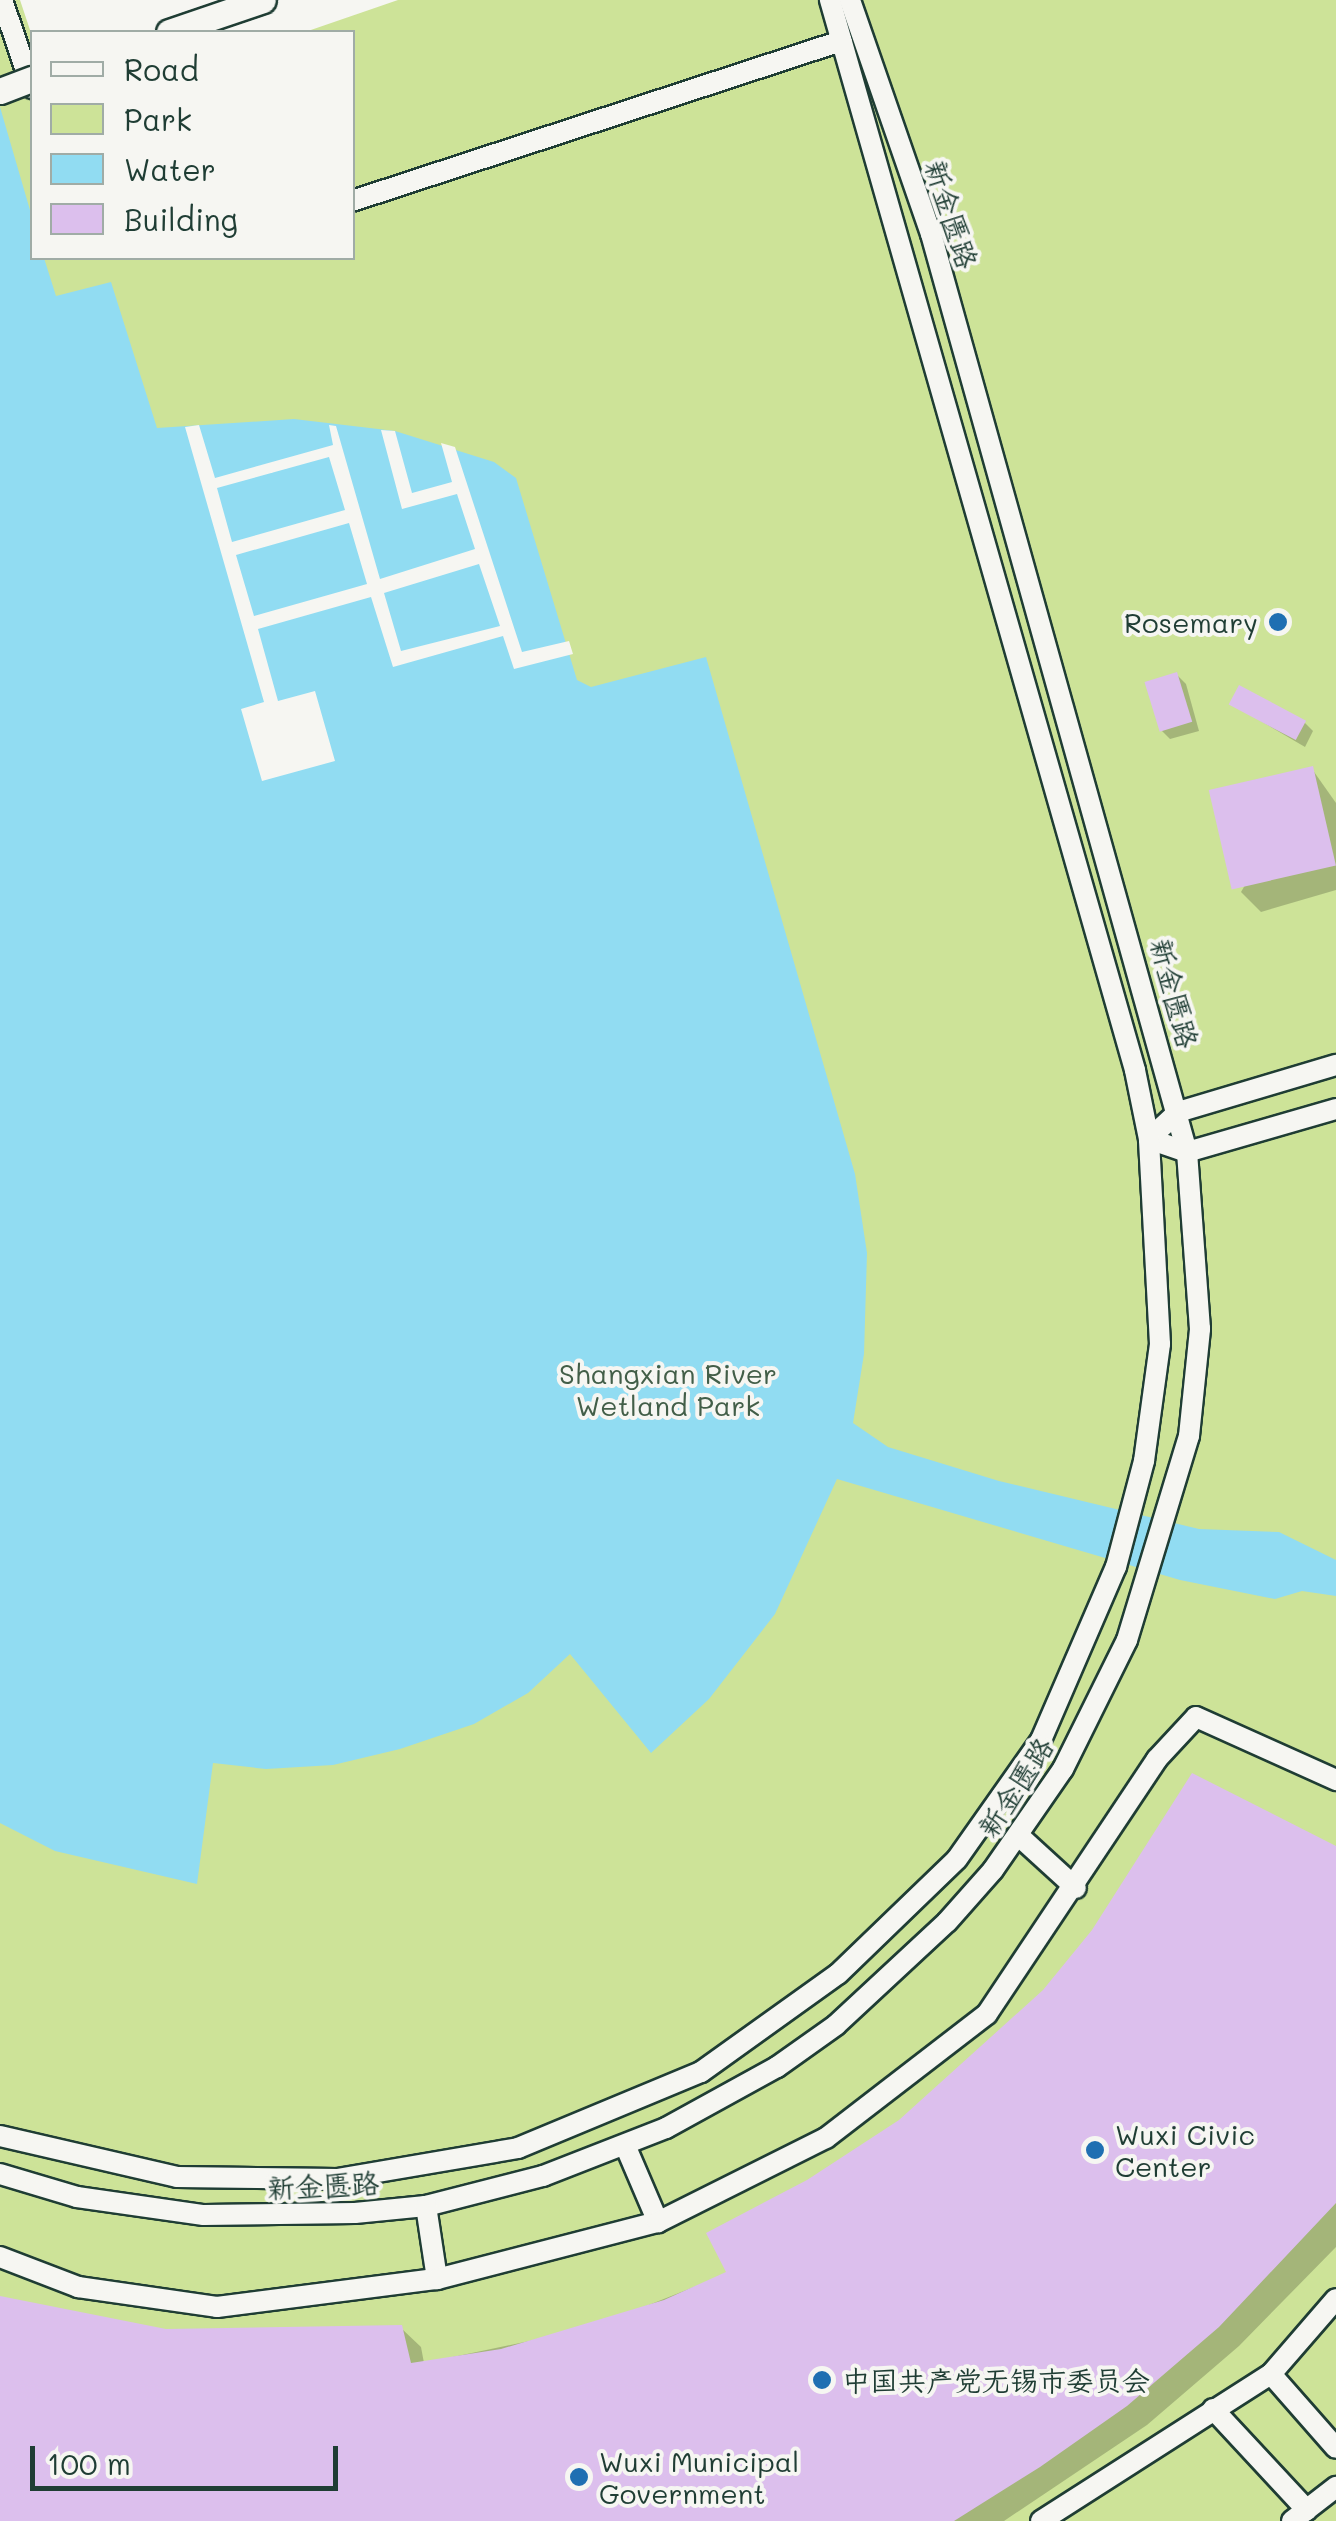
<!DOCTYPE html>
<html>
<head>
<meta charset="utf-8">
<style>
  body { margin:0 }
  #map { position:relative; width:1336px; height:2521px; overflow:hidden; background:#f6f6f2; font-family:Mali,"LXGW WenKai TC",sans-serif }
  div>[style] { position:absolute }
  .green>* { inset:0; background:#cde398 }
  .water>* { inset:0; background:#91dcf2 }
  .pier>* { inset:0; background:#f6f6f2 }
  .shadow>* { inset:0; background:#0003 }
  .building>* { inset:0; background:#dcbfed; transform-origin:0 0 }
  .roads { filter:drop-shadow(2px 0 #1f3d34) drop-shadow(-2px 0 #1f3d34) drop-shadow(0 2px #1f3d34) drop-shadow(0 -2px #1f3d34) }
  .minor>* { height:20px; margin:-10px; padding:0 10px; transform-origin:10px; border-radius:10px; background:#f6f6f2 }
  .major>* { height:25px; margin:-12.5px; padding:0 12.5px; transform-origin:12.5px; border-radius:12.5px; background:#f6f6f2 }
  .bridges { filter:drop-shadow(2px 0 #1f3d34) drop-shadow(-2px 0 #1f3d34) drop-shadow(0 2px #1f3d34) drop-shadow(0 -2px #1f3d34) }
  .major-bridge>* { height:25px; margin:-12.5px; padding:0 12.5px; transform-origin:12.5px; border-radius:12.5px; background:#f6f6f2 }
  .dots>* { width:28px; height:28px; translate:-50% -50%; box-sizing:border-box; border:5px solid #f6f6f2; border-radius:50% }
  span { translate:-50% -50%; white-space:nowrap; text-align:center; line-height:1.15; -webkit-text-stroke:8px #f6f6f2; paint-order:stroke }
  .street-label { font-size:28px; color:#1f3d34 }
  .poi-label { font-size:28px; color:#1f3d34 }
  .right { translate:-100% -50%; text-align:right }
  .left { translate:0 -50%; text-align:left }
  .park-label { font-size:28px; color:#425e48 }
  .legend { position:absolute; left:30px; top:30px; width:325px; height:230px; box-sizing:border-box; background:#f6f6f2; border:2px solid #a0aca6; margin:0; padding:12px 18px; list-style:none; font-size:30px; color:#1f3d34 }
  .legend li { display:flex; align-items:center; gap:20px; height:50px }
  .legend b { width:50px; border:2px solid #a0aca6 }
  .scale { position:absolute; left:30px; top:2446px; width:308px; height:45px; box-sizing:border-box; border:5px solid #1f3d34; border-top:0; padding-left:12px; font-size:30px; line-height:35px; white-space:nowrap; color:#1f3d34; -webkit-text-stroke:8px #f6f6f2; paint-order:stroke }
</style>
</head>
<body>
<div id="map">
  <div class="green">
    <i style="clip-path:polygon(0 0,20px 0,32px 36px,32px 258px,352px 258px,352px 32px,305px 32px,398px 0,1336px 0,1336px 2521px,0 2521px)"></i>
  </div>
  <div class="water">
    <i style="clip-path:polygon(0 107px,32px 217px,32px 258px,44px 258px,56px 296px,111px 282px,157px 428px,294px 419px,395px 431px,494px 462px,516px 478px,577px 680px,591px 687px,706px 657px,855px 1174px,867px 1253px,864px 1354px,853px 1423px,888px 1447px,999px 1481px,1199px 1529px,1279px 1532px,1336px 1560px,1336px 1596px,1302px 1591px,1275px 1599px,1180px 1580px,837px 1479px,775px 1614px,709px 1699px,651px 1753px,570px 1654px,528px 1693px,474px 1724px,400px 1749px,333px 1765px,266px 1769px,213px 1763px,197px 1884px,55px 1851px,0 1823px)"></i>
  </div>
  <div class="pier">
    <i style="clip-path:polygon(evenodd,199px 425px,215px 478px,333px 445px,329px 425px,336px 426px,380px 579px,475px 549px,457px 494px,402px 509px,381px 430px,395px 431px,412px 493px,452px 482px,441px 443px,455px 447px,522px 652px,569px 641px,573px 654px,514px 669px,503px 636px,393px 667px,371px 597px,258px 629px,278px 701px,315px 691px,335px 761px,262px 781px,241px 709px,264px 702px,185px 427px,199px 425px,329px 457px,345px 510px,232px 542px,217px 488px,329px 457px,199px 425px,349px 523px,367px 584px,254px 616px,236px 555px,349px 523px,199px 425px,479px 564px,500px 626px,401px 651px,384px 593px,479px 564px)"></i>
  </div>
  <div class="shadow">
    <i style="clip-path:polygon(1177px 675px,1186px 684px,1199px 731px,1170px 739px,1161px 730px)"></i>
    <i style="clip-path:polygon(1232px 704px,1304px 722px,1313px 731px,1305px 747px)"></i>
    <i style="clip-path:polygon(1312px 769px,1336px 803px,1336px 890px,1261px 912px,1241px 892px)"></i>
    <i style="clip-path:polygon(1336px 1849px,1336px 2247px,1239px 2346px,1147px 2425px,1004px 2521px,0 2521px,0 2297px,166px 2331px,401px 2328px,421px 2347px,424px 2363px,591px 2328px,729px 2273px,808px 2182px)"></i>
  </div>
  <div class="building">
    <i style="left:1177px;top:672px;width:52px;height:34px;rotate:73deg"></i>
    <i style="left:1239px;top:685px;width:76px;height:22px;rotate:28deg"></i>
    <i style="left:1313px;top:766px;width:102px;height:107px;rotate:77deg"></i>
    <i style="clip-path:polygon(1192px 1773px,1336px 1846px,1336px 2203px,1219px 2327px,1127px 2406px,1040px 2467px,954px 2521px,0 2521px,0 2296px,166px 2329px,402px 2325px,411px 2363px,501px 2349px,664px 2300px,726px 2272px,706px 2233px,807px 2180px,899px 2120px,1043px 1990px,1092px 1930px)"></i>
  </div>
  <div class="roads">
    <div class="minor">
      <i style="left:2px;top:0;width:93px;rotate:71.2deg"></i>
      <i style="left:352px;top:201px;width:515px;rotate:-18.12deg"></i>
      <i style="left:1149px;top:1139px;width:40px;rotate:-43deg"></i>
      <i style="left:1178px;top:1112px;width:165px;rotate:-16.6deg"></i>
      <i style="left:1149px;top:1139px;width:40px;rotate:18.9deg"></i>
      <i style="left:1187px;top:1152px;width:155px;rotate:-16.1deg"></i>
      <i style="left:1019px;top:1836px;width:77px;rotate:42.4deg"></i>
      <i style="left:0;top:2136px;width:182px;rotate:13deg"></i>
      <i style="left:177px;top:2177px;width:160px;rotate:0.7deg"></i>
      <i style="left:337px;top:2179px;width:184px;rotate:-9.7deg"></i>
      <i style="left:518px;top:2148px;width:198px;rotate:-22.6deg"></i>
      <i style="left:701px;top:2072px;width:168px;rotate:-35.6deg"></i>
      <i style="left:838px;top:1974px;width:165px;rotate:-44deg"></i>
      <i style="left:957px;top:1859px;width:146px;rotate:-54.8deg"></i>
      <i style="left:1041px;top:1740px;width:189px;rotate:-66.6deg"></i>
      <i style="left:1116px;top:1567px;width:110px;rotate:-75.2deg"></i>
      <i style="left:1144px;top:1461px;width:118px;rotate:-82.2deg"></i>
      <i style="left:1160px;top:1344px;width:205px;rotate:-93.1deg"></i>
      <i style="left:1149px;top:1139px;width:70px;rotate:-101.5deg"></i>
      <i style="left:1135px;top:1070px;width:1113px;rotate:-105.91deg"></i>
      <i style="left:625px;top:2145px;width:84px;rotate:66.8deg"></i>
      <i style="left:0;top:2174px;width:80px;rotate:16.6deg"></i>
      <i style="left:77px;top:2197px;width:128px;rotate:8.1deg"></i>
      <i style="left:204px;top:2215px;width:151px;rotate:-0.8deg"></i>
      <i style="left:355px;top:2213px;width:71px;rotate:-5.6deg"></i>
      <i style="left:426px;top:2206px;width:121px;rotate:-14.4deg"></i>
      <i style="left:543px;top:2176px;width:132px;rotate:-21.3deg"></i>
      <i style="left:666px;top:2128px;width:127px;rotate:-28.8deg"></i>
      <i style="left:777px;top:2067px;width:72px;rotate:-35.4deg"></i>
      <i style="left:836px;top:2025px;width:151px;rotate:-42.9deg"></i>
      <i style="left:947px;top:1922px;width:69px;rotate:-48.5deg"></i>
      <i style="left:993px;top:1870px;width:123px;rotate:-55.3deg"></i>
      <i style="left:1063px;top:1769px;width:144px;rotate:-63.6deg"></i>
      <i style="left:1127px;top:1640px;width:213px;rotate:-73.1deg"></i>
      <i style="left:1189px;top:1436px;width:108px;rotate:-84.1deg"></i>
      <i style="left:1200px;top:1329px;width:177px;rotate:-94.2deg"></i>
      <i style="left:1187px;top:1152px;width:953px;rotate:-105.58deg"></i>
      <i style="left:931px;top:234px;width:248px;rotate:-109.1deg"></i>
      <i style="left:426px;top:2206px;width:74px;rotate:81.4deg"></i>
      <i style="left:0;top:2257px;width:84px;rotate:21deg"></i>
      <i style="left:78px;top:2287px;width:140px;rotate:8.2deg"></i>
      <i style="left:217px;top:2307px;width:222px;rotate:-7.3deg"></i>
      <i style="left:437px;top:2279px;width:228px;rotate:-14.5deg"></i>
      <i style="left:658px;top:2222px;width:188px;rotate:-26.6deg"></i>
      <i style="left:826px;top:2138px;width:203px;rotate:-37.6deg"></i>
      <i style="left:987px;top:2014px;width:306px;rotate:-56.3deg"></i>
      <i style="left:1157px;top:1759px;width:57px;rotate:-47.1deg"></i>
      <i style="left:1196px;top:1717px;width:154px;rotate:24.2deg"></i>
      <i style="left:1271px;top:2374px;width:98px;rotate:48.7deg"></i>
      <i style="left:1213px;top:2409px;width:138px;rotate:47.1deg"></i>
      <i style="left:1041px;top:2521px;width:273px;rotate:-32.6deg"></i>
      <i style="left:1271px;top:2374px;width:99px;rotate:-49.1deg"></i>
      <i style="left:1292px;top:2521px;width:56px;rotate:-37.7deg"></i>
    </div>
    <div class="major">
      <i style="left:169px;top:32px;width:99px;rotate:-18.8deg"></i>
    </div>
  </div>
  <div class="bridges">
    <div class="major-bridge">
      <i style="left:0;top:91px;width:34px;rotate:-21deg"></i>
    </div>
  </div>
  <div class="dots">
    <i style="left:1278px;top:622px;background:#1f6fb2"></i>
    <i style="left:1095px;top:2150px;background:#1f6fb2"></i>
    <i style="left:822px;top:2380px;background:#1f6fb2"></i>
    <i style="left:579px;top:2477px;background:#1f6fb2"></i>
  </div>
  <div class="street-label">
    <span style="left:952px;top:214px;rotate:72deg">新金匮路</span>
    <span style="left:1175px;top:993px;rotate:75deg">新金匮路</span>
    <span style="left:1015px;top:1787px;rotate:-57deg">新金匮路</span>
    <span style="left:323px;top:2185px;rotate:-3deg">新金匮路</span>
  </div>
  <div class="poi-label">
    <span class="right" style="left:1258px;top:622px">Rosemary</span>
    <span class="left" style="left:1115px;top:2150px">Wuxi Civic<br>Center</span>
    <span class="left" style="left:842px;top:2380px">中国共产党无锡市委员会</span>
    <span class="left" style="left:599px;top:2477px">Wuxi Municipal<br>Government</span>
  </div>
  <div class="park-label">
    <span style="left:668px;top:1389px">Shangxian River<br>Wetland Park</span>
  </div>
  <ul class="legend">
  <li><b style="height:12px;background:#f6f6f2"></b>Road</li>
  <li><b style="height:28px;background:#cde398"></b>Park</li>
  <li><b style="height:28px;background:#91dcf2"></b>Water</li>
  <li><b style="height:28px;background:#dcbfed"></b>Building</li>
  </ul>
  <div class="scale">100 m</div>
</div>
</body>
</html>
